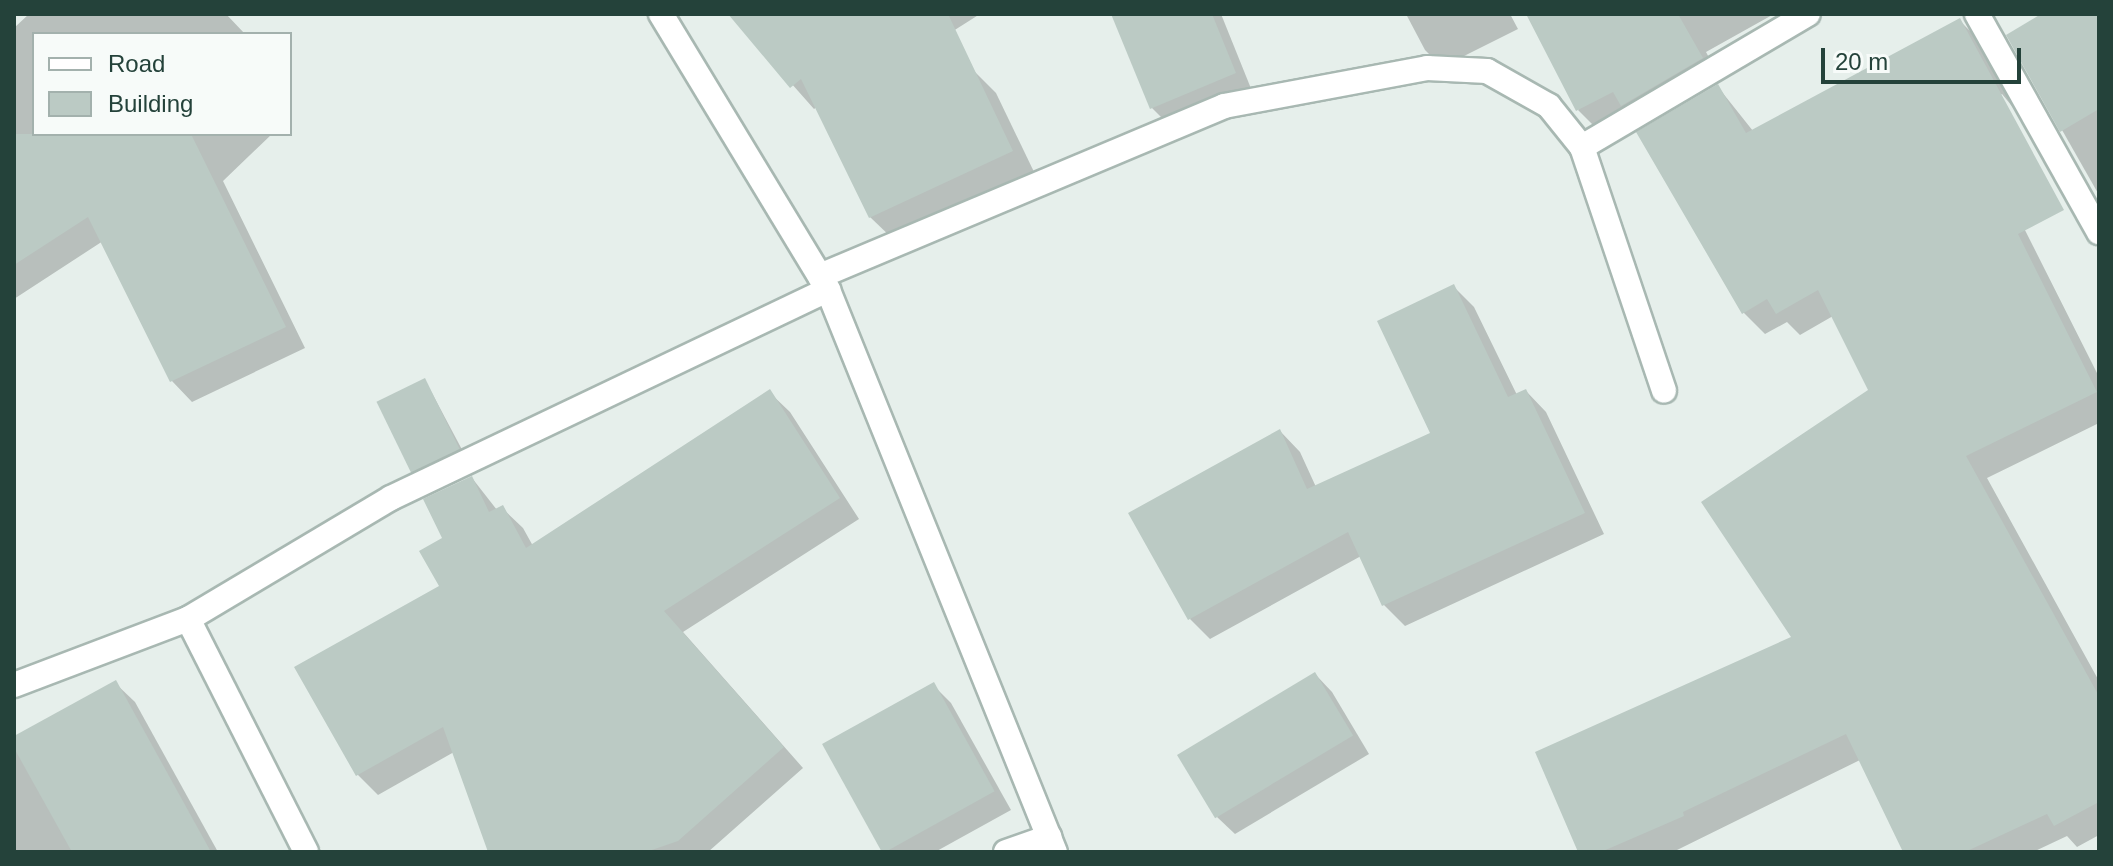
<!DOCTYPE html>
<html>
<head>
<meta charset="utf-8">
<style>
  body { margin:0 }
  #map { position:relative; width:2113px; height:866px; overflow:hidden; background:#e6efeb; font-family:Helvetica,sans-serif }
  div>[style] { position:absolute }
  .shadow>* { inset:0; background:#0003 }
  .building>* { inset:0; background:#bbcac4; transform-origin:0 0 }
  .roads { filter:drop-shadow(2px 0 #a8b8b2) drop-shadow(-2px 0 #a8b8b2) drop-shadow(0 2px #a8b8b2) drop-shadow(0 -2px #a8b8b2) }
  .street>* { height:24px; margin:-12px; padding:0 12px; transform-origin:12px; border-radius:12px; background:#fff }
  span { translate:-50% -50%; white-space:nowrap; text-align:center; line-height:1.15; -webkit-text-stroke:6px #f7fbf9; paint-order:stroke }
  .frame { position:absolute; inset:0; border:16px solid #24423a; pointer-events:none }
  .legend { position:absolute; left:32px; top:32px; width:260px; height:104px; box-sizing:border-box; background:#f7fbf9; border:2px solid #a3b1ad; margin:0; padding:10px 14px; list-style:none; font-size:24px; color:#24423a }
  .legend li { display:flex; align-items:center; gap:16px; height:40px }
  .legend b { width:40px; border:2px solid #a3b1ad }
  .scale { position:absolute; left:1821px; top:48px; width:200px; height:36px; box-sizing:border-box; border:4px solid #24423a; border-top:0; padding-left:10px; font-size:24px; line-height:28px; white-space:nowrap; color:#24423a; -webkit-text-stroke:6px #f7fbf9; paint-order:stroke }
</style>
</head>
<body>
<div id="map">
  <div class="shadow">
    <i style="clip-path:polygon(29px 14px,226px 14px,245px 34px,34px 34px,34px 134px,272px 134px,223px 181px,305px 348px,192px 402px,172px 381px,103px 241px,14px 299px,14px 28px)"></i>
    <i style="clip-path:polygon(730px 14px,980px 14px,830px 109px,823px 102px,814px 109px)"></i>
    <i style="clip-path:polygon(1113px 14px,1221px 14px,1252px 91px,1169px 125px,1151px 107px)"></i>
    <i style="clip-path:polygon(1406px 14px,1510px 14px,1518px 29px,1442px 67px,1425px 50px)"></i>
    <i style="clip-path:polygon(1654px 14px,1774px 14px,1706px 52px,1719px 76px,1595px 127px,1578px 110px)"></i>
    <i style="clip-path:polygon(2045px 14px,2099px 14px,2099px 195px,2008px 35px)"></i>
    <i style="clip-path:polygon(1959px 20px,1981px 42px,2034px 133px,2002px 94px,1967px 115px,2099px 377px,2099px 423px,1987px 478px,2099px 681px,2099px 835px,2077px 847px,2067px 836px,2033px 852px,1905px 852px,1860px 760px,1673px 852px,1581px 852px,1794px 638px,1871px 391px,1833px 316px,1800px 335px,1787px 322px,1765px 334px,1743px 312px,1718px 87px,1753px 131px)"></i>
    <i style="clip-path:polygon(973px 70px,996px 93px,1035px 174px,894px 240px,870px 217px)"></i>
    <i style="clip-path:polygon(1453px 286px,1474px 307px,1517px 395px,1526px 391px,1546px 412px,1604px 534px,1405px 626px,1384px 605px,1361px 556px,1210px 639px,1190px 619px,1280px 431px,1300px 452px,1316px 487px,1433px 434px)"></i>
    <i style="clip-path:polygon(425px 380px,467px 459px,421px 481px,412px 471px)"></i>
    <i style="clip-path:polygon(769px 392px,790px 412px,859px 519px,683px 632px,803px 768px,708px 852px,490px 852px,454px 752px,378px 795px,358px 775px,296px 668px,442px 587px,444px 539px,472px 478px,497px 510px,502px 508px,523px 528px,533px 546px)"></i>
    <i style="clip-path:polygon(1315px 674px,1332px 692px,1369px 754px,1235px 834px,1217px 817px)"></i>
    <i style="clip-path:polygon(115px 683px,135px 702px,218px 852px,14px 852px,14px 739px)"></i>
    <i style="clip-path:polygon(933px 685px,951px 703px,1011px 810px,935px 852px,885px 852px,825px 744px)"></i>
  </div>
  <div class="building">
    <i style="clip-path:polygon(728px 14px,948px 14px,1013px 151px,869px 218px,801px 79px,790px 88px)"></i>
    <i style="clip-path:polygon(1111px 14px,1212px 14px,1236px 73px,1150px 109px)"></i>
    <i style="clip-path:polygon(1526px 14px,1678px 14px,1703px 58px,1621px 106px,1613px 92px,1576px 111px)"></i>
    <i style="clip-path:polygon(2041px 14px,2099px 14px,2099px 109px,2060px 132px,2006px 35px)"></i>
    <i style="clip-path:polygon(1960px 18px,2064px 210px,2018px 234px,2097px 392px,1966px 456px,2099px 696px,2099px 802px,2054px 826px,2047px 814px,1965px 852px,1903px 852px,1846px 734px,1683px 812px,1684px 816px,1601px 852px,1578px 852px,1535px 752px,1791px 637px,1701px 502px,1868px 390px,1818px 290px,1776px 314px,1767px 299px,1742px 314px,1636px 132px,1718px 84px,1746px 133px)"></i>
    <i style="clip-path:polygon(14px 134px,191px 134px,286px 327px,170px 382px,88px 217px,14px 265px)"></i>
    <i style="clip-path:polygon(1454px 284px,1508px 397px,1526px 389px,1585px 513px,1382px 606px,1348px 532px,1188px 620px,1128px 513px,1280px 429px,1307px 489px,1430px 433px,1377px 321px)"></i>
    <i style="left:425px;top:378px;width:79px;height:54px;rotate:64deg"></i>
    <i style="clip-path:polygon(770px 389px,840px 498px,664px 611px,784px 747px,678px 841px,646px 852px,488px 852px,443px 727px,356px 776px,294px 667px,439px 586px,419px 551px,442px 538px,423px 499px,472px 476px,489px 512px,503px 505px,526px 548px)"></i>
    <i style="left:1315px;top:672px;width:74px;height:161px;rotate:59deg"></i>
    <i style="clip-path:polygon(116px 680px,211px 852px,72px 852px,14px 748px,14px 736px)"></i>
    <i style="left:934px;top:682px;width:125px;height:128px;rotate:61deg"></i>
  </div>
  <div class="roads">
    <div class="street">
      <i style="left:661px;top:14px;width:323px;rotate:58.8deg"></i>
      <i style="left:828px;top:290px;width:606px;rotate:68.01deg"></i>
      <i style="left:1977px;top:14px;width:250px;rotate:60.8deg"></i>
      <i style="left:1582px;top:147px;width:262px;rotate:-30.5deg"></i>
      <i style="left:820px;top:276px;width:438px;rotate:-22.8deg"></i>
      <i style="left:1224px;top:106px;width:207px;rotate:-10.6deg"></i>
      <i style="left:1427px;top:68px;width:60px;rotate:2.9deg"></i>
      <i style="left:1487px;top:71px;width:71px;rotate:29.4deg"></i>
      <i style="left:1549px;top:106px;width:53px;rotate:51.2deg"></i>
      <i style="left:1582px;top:147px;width:257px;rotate:71.4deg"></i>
      <i style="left:188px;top:619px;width:261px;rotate:63.1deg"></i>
      <i style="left:14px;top:685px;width:186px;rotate:-20.8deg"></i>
      <i style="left:188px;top:619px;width:236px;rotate:-30.8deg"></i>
      <i style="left:391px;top:498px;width:484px;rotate:-25.5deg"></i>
      <i style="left:1006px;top:852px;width:46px;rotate:-19.2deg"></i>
    </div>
  </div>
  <div class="frame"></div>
  <ul class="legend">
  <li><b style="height:10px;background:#fff"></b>Road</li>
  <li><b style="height:22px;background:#bbcac4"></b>Building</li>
  </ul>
  <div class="scale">20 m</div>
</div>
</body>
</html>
